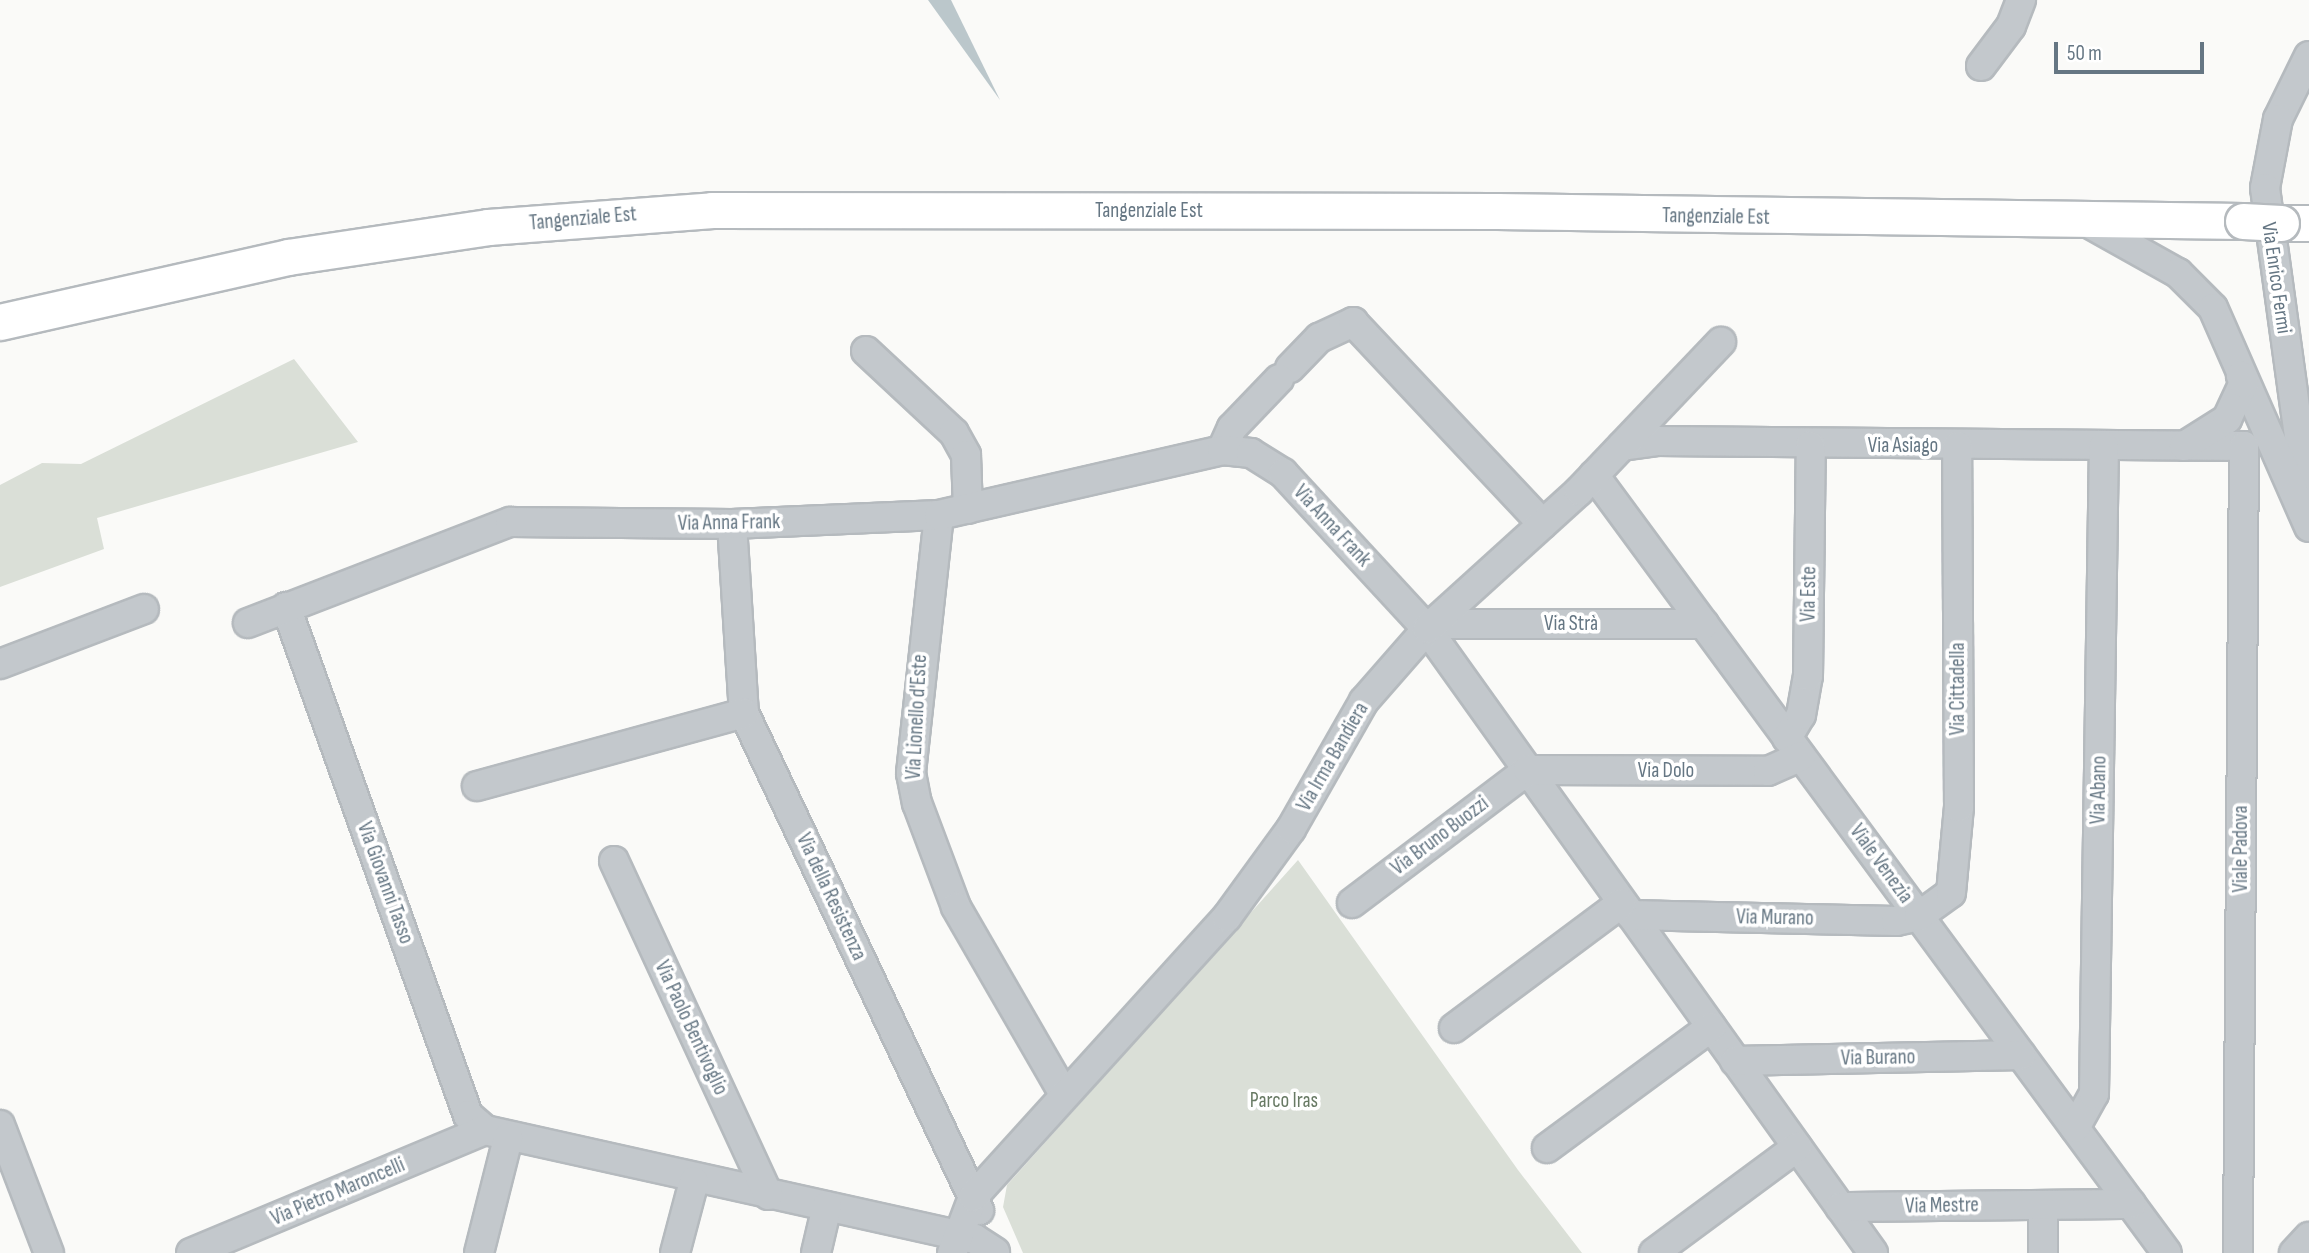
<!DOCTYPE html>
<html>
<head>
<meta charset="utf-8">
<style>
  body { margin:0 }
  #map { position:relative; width:2309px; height:1253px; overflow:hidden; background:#fafaf8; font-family:"Sofia Sans Condensed",sans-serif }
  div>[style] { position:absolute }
  .green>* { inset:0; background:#dadfd7 }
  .water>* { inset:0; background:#bbc7cb }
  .roads { filter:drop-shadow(2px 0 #b5babe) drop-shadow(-2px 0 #b5babe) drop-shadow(0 2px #b5babe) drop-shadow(0 -2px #b5babe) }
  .minor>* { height:28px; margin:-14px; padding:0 14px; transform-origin:14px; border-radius:14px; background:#c3c8cc }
  .major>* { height:35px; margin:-17.5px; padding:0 17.5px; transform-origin:17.5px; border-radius:17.5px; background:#fff }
  .bridges { filter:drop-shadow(2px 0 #b5babe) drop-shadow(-2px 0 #b5babe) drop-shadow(0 2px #b5babe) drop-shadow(0 -2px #b5babe) }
  .major-bridge>* { height:35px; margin:-17.5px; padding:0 17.5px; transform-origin:17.5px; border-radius:17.5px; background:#fff }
  span { translate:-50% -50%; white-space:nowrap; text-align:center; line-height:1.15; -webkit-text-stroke:7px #fff; paint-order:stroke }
  .street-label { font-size:21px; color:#657683 }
  .park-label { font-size:21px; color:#687a64 }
  .scale { position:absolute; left:2054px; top:42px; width:150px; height:32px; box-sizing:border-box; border:4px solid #657683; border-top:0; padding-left:9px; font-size:21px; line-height:24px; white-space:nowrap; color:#657683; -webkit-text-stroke:5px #fff; paint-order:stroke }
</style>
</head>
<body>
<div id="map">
  <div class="green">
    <i style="clip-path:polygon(294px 359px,358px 442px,97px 518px,104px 549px,0 587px,0 485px,42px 463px,81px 464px)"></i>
    <i style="clip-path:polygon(1298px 860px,1518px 1170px,1582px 1253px,1023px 1253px,1003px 1207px,1007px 1185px)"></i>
  </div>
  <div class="water">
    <i style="clip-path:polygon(928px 0,951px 0,1000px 100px)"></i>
  </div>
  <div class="roads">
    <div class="minor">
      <i style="left:2309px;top:56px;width:70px;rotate:116.2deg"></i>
      <i style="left:2278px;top:119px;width:70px;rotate:100.7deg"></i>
      <i style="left:2265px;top:188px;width:323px;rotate:82.2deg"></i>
      <i style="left:1981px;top:66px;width:50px;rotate:-53.1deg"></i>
      <i style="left:2011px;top:26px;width:28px;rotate:-69deg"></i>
      <i style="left:2083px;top:220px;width:109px;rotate:29.2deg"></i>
      <i style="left:2178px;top:273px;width:49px;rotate:45deg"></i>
      <i style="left:2213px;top:308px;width:239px;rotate:66.3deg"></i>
      <i style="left:866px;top:351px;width:120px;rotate:43deg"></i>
      <i style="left:954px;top:433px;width:25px;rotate:61deg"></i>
      <i style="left:966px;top:455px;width:54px;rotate:87.9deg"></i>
      <i style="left:1290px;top:368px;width:42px;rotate:-46deg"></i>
      <i style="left:1319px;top:338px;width:38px;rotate:-25deg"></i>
      <i style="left:1353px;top:322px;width:277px;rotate:46.8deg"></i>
      <i style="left:1622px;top:446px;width:35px;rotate:-8deg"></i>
      <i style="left:1657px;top:441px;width:587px;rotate:0.49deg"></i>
      <i style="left:2244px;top:446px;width:807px;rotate:90.43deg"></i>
      <i style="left:2184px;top:446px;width:51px;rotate:-32.1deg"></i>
      <i style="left:2227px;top:419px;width:40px;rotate:-65deg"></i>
      <i style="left:2244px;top:383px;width:8px;rotate:-113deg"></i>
      <i style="left:1222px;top:450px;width:24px;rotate:-66deg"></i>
      <i style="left:1232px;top:428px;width:68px;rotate:-46.2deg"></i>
      <i style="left:1594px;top:475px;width:966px;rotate:53.63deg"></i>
      <i style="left:939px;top:515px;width:260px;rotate:96.2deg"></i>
      <i style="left:911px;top:773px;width:31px;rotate:79deg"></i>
      <i style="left:917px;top:803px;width:111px;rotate:69.4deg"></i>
      <i style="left:956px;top:907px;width:216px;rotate:60deg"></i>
      <i style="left:732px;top:524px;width:189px;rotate:86.4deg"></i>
      <i style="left:744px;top:713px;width:550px;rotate:64.69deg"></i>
      <i style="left:286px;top:607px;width:540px;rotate:70.29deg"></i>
      <i style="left:468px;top:1115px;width:23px;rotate:41deg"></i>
      <i style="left:485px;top:1130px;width:502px;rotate:12.54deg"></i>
      <i style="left:975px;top:1239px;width:24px;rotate:33deg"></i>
      <i style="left:1440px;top:619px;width:12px;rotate:24deg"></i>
      <i style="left:1451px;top:624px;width:253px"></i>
      <i style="left:248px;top:623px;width:281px;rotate:-21.1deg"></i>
      <i style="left:510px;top:522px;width:222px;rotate:0.5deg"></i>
      <i style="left:732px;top:524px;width:207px;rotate:-2.5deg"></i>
      <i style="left:939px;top:515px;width:290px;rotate:-12.9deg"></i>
      <i style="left:1222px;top:450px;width:29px;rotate:6deg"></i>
      <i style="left:1251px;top:453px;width:38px;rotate:32deg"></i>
      <i style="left:1283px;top:473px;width:212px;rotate:47.3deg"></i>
      <i style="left:1427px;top:629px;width:767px;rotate:54.44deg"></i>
      <i style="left:0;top:664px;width:154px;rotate:-20.9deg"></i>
      <i style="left:1787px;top:738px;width:27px;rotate:-59deg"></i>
      <i style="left:1801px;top:715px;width:40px;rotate:-80deg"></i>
      <i style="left:1808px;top:676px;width:230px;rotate:-89.3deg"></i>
      <i style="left:477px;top:786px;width:277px;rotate:-15.3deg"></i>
      <i style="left:614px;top:861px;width:368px;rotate:65.2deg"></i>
      <i style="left:1352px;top:903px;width:221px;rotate:-37.1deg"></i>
      <i style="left:1528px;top:770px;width:240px;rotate:0.2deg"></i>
      <i style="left:1768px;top:771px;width:36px;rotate:-24deg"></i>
      <i style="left:1631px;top:915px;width:265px;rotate:1.3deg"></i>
      <i style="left:1896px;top:921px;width:24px;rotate:-12deg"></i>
      <i style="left:1919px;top:916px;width:39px;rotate:-36deg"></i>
      <i style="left:1951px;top:893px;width:86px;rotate:-84.7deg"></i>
      <i style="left:1959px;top:807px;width:361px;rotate:-90.3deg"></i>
      <i style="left:1454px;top:1028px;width:209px;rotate:-36.7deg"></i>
      <i style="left:1735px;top:1061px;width:286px;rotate:-1.2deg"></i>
      <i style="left:0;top:1125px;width:137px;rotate:69.1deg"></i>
      <i style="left:2075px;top:1128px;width:39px;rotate:-61deg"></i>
      <i style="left:2094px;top:1094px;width:648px;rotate:-89.12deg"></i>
      <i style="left:1547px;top:1148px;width:204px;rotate:-36.4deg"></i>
      <i style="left:2043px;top:1205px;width:48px;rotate:90deg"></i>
      <i style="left:1840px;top:1207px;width:291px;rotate:-0.6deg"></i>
      <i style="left:191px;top:1253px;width:319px;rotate:-22.7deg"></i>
      <i style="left:479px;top:1253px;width:119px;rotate:-75.8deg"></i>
      <i style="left:675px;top:1253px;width:74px;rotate:-75.2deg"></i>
      <i style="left:816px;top:1253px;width:48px;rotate:-76.8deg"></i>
      <i style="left:952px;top:1253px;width:60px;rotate:-69.4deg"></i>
      <i style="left:973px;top:1197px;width:378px;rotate:-47.8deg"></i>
      <i style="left:1227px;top:917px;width:109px;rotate:-54deg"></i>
      <i style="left:1291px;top:829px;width:147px;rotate:-60.3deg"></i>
      <i style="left:1364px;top:701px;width:96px;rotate:-48.8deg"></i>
      <i style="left:1427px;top:629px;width:205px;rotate:-42.2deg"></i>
      <i style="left:1579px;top:491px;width:206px;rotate:-46.4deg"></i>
      <i style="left:1654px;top:1253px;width:178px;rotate:-36.5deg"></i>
      <i style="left:2294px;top:1253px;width:22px;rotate:-47deg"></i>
    </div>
    <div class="major">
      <i style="left:2281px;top:223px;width:28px"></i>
      <i style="left:0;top:322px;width:295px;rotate:-12.7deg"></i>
      <i style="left:288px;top:257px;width:202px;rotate:-8.5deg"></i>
      <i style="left:488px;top:227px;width:225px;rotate:-4.3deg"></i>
      <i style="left:712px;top:210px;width:785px;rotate:0.07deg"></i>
      <i style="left:1497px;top:211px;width:746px;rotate:0.77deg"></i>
    </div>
  </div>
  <div class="bridges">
    <div class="major-bridge">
      <i style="left:2243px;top:221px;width:38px;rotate:3deg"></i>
    </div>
  </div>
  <div class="street-label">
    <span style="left:1149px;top:211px">Tangenziale Est</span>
    <span style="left:1716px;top:217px;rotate:1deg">Tangenziale Est</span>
    <span style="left:583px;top:219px;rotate:-5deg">Tangenziale Est</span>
    <span style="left:2276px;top:278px;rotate:82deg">Via Enrico Fermi</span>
    <span style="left:1903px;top:446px">Via Asiago</span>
    <span style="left:729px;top:523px;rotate:-1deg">Via Anna Frank</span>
    <span style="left:1332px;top:526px;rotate:47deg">Via Anna Frank</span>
    <span style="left:1809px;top:594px;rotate:-89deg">Via Este</span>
    <span style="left:1571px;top:624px">Via Strà</span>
    <span style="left:1958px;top:689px;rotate:-90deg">Via Cittadella</span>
    <span style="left:917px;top:717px;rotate:-87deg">Via Lionello d'Este</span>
    <span style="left:1333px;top:757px;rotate:-60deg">Via Irma Bandiera</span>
    <span style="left:1666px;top:771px">Via Dolo</span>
    <span style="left:2099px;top:790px;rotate:-89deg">Via Abano</span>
    <span style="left:1440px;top:836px;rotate:-37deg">Via Bruno Buozzi</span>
    <span style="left:2241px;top:849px;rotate:-90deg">Viale Padova</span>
    <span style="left:1881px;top:864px;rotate:54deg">Viale Venezia</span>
    <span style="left:385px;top:883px;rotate:70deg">Via Giovanni Tasso</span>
    <span style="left:831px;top:897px;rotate:65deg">Via della Resistenza</span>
    <span style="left:1775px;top:918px;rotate:1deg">Via Murano</span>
    <span style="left:691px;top:1028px;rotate:65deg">Via Paolo Bentivoglio</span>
    <span style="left:1878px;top:1058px;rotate:-1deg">Via Burano</span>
    <span style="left:338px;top:1192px;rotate:-23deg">Via Pietro Maroncelli</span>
    <span style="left:1942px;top:1206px;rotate:-1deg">Via Mestre</span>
  </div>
  <div class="park-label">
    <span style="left:1284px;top:1101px">Parco Iras</span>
  </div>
  <div class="scale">50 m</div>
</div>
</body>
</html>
